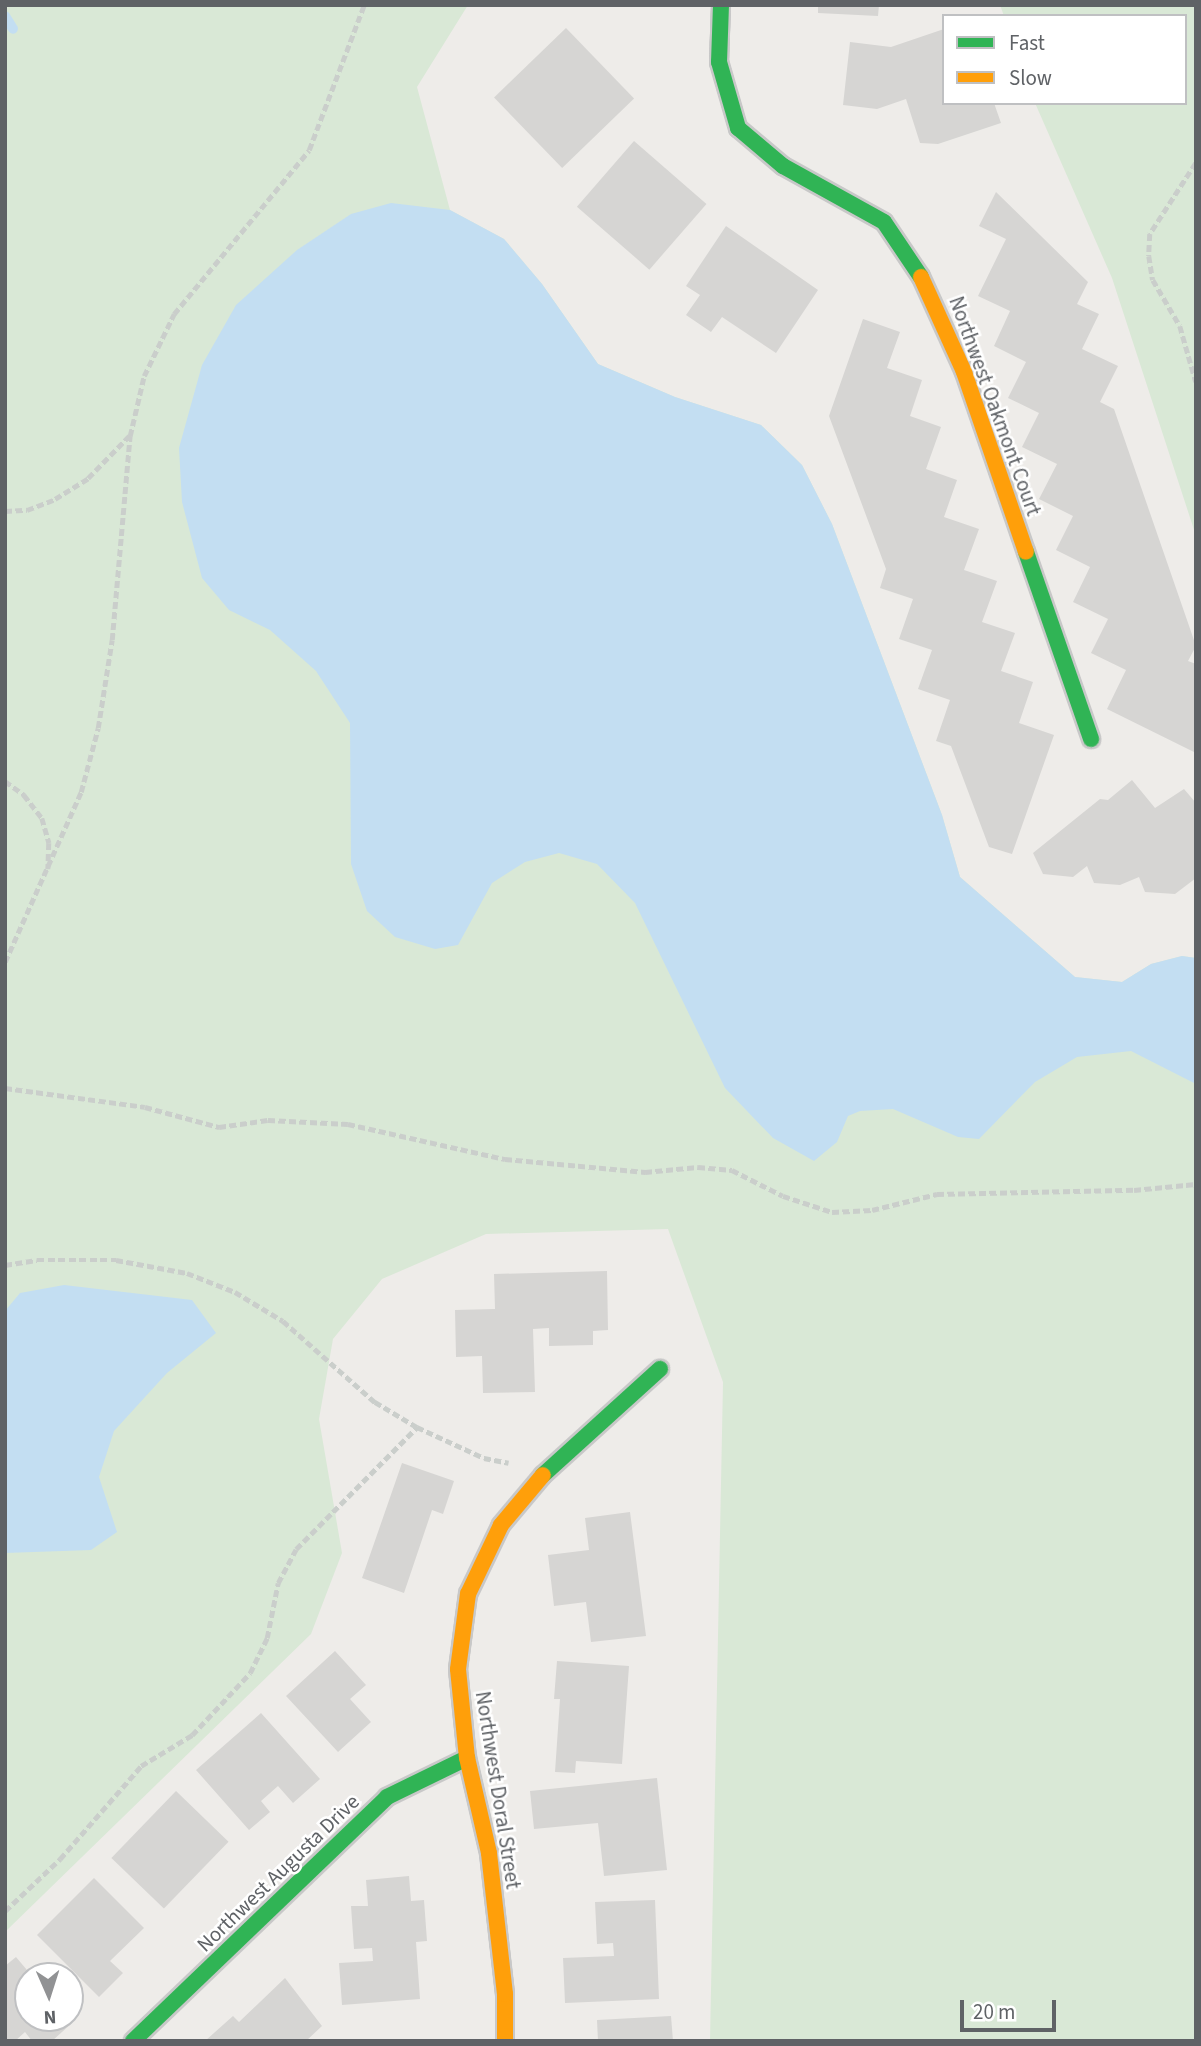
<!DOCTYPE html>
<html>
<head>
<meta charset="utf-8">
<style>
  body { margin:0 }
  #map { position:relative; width:1201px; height:2046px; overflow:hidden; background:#eeece9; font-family:"Source Sans 3",sans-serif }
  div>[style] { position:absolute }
  .green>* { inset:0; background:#d9e8d6 }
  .water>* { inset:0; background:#c3def2 }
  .stream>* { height:10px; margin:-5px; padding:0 5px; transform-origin:5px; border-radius:5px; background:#c3def2 }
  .building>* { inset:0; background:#d6d5d3; transform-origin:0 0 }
  .path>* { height:4.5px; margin-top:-2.25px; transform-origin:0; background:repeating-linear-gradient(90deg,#cacecb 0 7px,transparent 0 10.5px) }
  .roads { filter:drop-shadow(2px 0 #c8c8c8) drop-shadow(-2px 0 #c8c8c8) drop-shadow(0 2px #c8c8c8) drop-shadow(0 -2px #c8c8c8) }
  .fast>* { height:16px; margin:-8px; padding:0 8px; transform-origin:8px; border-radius:8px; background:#30b455 }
  .slow>* { height:16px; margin:-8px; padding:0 8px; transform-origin:8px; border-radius:8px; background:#ff9f0a }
  span { translate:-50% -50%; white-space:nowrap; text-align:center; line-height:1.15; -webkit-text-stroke:5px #fff; paint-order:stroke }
  .street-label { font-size:21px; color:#5f6266 }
  .frame { position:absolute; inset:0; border:7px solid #5f6266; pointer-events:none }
  .legend { position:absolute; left:942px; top:14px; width:245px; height:91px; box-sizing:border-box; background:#fff; border:2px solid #bfc0c2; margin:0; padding:9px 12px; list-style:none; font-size:21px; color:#5f6266 }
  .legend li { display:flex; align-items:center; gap:14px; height:35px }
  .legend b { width:35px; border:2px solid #bfc0c2 }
  .north { position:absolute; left:14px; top:1962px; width:70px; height:70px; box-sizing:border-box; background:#fff; border:2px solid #bfc0c2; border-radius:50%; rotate:177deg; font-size:19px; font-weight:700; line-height:28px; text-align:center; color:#5f6266 }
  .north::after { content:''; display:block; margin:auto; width:24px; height:32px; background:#919294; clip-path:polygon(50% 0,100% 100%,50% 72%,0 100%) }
  .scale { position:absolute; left:960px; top:2000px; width:96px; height:32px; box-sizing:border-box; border:4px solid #5f6266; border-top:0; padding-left:9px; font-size:21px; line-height:24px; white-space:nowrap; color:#5f6266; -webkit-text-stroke:5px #fff; paint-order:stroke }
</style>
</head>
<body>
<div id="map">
  <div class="green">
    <i style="clip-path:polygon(5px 5px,468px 5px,417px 87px,450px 210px,504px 239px,542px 284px,598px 364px,675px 397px,761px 425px,802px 465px,832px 524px,942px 815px,960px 877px,1075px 977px,1122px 982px,1151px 964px,1182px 956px,1196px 958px,1196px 2041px,710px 2041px,723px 1382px,668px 1229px,486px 1234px,382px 1279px,333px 1339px,319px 1419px,342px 1553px,311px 1634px,5px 1932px)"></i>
    <i style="clip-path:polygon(1000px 5px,1196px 5px,1196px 536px,1112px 278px,1035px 103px,1185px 103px,1185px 16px,1004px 16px)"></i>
  </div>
  <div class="water">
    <i style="clip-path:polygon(391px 203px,450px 210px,504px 239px,542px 284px,598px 364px,675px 397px,761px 425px,802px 465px,832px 524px,942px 815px,960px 877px,1075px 977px,1122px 982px,1151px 964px,1182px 956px,1196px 958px,1196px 1084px,1131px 1051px,1077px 1057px,1035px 1082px,979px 1139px,958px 1137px,893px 1109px,860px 1111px,848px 1116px,837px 1142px,814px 1161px,773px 1138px,725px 1088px,635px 903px,597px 864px,559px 853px,525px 862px,492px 883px,458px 945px,435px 949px,395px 937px,367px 911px,351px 864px,350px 723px,316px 671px,270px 630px,229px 610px,202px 578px,182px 502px,179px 448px,202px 365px,236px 305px,297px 250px,351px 214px)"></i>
    <i style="clip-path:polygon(64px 1285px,192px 1300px,216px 1333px,167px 1373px,114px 1431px,99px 1477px,117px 1532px,91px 1550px,5px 1553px,5px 1311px,20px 1293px)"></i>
  </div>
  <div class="stream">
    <i style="left:5px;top:16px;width:15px;rotate:58deg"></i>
  </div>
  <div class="building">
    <i style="clip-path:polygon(818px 5px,879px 5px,878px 16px,818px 13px)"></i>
    <i style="left:566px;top:28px;width:98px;height:100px;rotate:46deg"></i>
    <i style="clip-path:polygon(944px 29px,944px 103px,994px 103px,1001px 123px,938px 144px,920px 143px,906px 99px,877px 109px,843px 105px,850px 42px,891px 47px)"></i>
    <i style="left:634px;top:141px;width:96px;height:87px;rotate:41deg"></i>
    <i style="clip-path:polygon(996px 192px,1088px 282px,1077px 304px,1099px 314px,1082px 349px,1118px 366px,1100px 402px,1114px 409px,1196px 646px,1188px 661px,1196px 664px,1196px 753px,1107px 709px,1126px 670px,1091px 653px,1108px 619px,1073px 602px,1090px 567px,1056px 550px,1073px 516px,1039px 499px,1057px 464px,1022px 447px,1039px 413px,1008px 398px,1026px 362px,994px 346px,1010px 311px,978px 296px,1006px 239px,979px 226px)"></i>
    <i style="clip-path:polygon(726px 226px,818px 290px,776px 353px,722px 317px,711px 332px,686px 315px,700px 295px,686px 286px)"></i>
    <i style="clip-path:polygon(863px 319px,900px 332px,887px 368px,922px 380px,910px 416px,941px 427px,926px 469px,957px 480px,944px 517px,979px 529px,964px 570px,997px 581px,982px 622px,1015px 633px,1001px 671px,1033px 682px,1019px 723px,1054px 735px,1012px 854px,989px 847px,951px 746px,936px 741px,950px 700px,918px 689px,932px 650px,899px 639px,913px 599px,880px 588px,886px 569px,829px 416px)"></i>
    <i style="clip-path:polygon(1132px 780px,1155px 808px,1184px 789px,1196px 803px,1196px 878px,1175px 894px,1145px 892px,1139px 877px,1120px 885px,1094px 883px,1087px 866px,1073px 877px,1043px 874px,1033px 853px,1100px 799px,1108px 800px)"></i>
    <i style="clip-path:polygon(607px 1271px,608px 1330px,593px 1331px,593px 1345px,549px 1346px,549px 1328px,533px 1329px,535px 1392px,483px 1393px,482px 1356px,456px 1357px,455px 1310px,495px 1309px,494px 1274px)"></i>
    <i style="clip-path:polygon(402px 1463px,454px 1481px,443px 1514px,432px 1510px,404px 1593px,362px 1578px)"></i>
    <i style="clip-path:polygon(630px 1512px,646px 1636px,591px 1642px,586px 1602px,554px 1606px,548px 1555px,589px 1550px,585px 1518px)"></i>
    <i style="clip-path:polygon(335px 1651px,366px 1685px,350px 1699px,371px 1722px,338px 1752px,286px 1696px)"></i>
    <i style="clip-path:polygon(557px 1661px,629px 1666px,622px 1764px,576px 1761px,575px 1773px,555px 1772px,560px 1699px,554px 1699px)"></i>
    <i style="clip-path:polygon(261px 1713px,320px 1779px,293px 1803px,278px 1786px,261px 1801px,270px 1812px,249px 1830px,196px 1770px)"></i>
    <i style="clip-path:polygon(657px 1778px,667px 1870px,604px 1876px,598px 1823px,534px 1829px,530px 1791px)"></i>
    <i style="left:176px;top:1791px;width:73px;height:93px;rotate:44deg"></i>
    <i style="clip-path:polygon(409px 1876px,411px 1901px,424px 1900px,427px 1941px,416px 1942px,420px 1999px,342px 2005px,339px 1963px,373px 1961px,372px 1948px,354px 1949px,351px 1906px,368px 1906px,366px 1880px)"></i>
    <i style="clip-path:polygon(94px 1878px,144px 1928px,110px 1961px,123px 1973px,99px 1997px,37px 1935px)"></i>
    <i style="clip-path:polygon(655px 1900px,659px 1999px,565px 2003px,563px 1958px,614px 1956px,613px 1943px,597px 1944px,595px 1902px)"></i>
    <i style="clip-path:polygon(16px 1957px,32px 1976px,28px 1976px,28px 2018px,68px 2018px,72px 2023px,52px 2041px,32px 2041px,25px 2032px,15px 2041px,5px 2041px,5px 1966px)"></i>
    <i style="clip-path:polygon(285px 1978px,322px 2026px,306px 2041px,205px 2041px,233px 2016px,239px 2022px)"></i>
    <i style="clip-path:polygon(671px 2016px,673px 2041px,598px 2041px,597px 2020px)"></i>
  </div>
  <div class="path">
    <i style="left:1196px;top:163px;width:85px;rotate:122.9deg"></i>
    <i style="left:1150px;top:234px;width:22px;rotate:93deg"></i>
    <i style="left:1149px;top:256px;width:24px;rotate:81deg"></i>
    <i style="left:1153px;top:280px;width:53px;rotate:59.6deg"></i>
    <i style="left:1180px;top:326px;width:58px;rotate:74.1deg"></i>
    <i style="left:5px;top:511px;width:22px;rotate:-3deg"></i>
    <i style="left:27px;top:510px;width:30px;rotate:-21deg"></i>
    <i style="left:55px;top:499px;width:39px;rotate:-32deg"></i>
    <i style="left:88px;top:478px;width:59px;rotate:-45.7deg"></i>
    <i style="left:5px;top:781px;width:24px;rotate:36deg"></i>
    <i style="left:24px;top:795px;width:29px;rotate:52deg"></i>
    <i style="left:42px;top:818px;width:26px;rotate:74deg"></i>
    <i style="left:49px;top:843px;width:26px;rotate:92deg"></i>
    <i style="left:5px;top:962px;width:186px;rotate:-65.9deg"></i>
    <i style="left:81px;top:792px;width:66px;rotate:-75.1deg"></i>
    <i style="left:98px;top:728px;width:89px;rotate:-81deg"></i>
    <i style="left:112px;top:640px;width:205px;rotate:-85deg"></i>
    <i style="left:130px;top:436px;width:62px;rotate:-76.9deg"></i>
    <i style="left:144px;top:376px;width:69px;rotate:-64.2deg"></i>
    <i style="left:174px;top:314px;width:212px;rotate:-50.5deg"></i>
    <i style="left:309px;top:150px;width:155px;rotate:-69.2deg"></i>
    <i style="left:5px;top:1088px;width:141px;rotate:7.7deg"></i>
    <i style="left:145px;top:1107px;width:77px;rotate:15.1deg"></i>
    <i style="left:219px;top:1127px;width:49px;rotate:-8.1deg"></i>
    <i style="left:268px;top:1120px;width:80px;rotate:2.9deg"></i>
    <i style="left:348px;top:1124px;width:161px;rotate:12.6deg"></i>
    <i style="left:505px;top:1159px;width:141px;rotate:5.3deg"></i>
    <i style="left:645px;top:1172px;width:53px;rotate:-5.4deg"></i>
    <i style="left:698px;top:1167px;width:34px;rotate:5deg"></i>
    <i style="left:732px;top:1170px;width:57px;rotate:27deg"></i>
    <i style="left:783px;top:1196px;width:52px;rotate:18.1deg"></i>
    <i style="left:832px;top:1212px;width:40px;rotate:-2.9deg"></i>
    <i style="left:872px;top:1210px;width:67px;rotate:-13.8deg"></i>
    <i style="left:937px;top:1194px;width:197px;rotate:-1.2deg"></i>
    <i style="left:1134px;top:1190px;width:62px;rotate:-5.5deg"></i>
    <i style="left:5px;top:1265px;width:32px;rotate:-9deg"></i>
    <i style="left:37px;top:1260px;width:79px"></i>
    <i style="left:116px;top:1260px;width:72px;rotate:10.4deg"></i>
    <i style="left:187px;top:1273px;width:52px;rotate:21.6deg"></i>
    <i style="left:235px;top:1292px;width:56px;rotate:31.1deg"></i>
    <i style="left:283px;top:1321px;width:123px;rotate:41.4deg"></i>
    <i style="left:375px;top:1402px;width:49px;rotate:30.8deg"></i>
    <i style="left:417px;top:1427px;width:74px;rotate:24.8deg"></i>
    <i style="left:484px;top:1458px;width:25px;rotate:11deg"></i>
    <i style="left:5px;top:1911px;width:76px;rotate:-43.4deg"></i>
    <i style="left:60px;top:1859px;width:123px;rotate:-48.9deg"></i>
    <i style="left:141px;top:1766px;width:60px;rotate:-31.3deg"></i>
    <i style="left:192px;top:1735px;width:85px;rotate:-46.9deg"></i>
    <i style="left:250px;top:1673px;width:39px;rotate:-64deg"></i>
    <i style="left:267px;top:1638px;width:56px;rotate:-78.7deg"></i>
    <i style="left:278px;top:1583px;width:38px;rotate:-62deg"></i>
    <i style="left:296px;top:1549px;width:172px;rotate:-45.2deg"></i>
  </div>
  <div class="roads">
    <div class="fast">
      <i style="left:721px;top:5px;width:57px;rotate:92deg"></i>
      <i style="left:719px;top:62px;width:69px;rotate:73.9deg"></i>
      <i style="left:738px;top:128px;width:59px;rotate:40.2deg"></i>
      <i style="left:783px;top:166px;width:115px;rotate:29deg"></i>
      <i style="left:884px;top:222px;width:66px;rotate:56.1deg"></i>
      <i style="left:1026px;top:552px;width:198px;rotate:70.8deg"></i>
      <i style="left:543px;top:1475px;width:158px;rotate:-42.2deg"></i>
      <i style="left:133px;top:2041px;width:352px;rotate:-43.8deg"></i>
      <i style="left:387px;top:1797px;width:89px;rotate:-26deg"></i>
    </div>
    <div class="slow">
      <i style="left:921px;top:277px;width:104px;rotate:65.6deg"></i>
      <i style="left:964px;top:372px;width:190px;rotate:71deg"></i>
      <i style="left:505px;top:2041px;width:47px;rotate:-90deg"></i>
      <i style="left:505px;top:1994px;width:142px;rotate:-96.5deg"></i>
      <i style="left:489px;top:1853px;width:98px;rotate:-103deg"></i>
      <i style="left:467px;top:1758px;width:89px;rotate:-95.8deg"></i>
      <i style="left:458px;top:1669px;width:76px;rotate:-82.4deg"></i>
      <i style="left:468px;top:1594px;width:76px;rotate:-64.4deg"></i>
      <i style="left:501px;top:1525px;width:65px;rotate:-50deg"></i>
    </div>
  </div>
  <div class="street-label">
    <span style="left:995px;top:406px;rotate:70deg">Northwest Oakmont Court</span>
    <span style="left:498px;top:1790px;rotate:81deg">Northwest Doral Street</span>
    <span style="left:278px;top:1873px;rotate:-44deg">Northwest Augusta Drive</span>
  </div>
  <div class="frame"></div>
  <ul class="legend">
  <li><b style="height:9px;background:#30b455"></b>Fast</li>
  <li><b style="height:9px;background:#ff9f0a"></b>Slow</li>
  </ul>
  <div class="north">N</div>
  <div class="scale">20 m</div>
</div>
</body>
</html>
